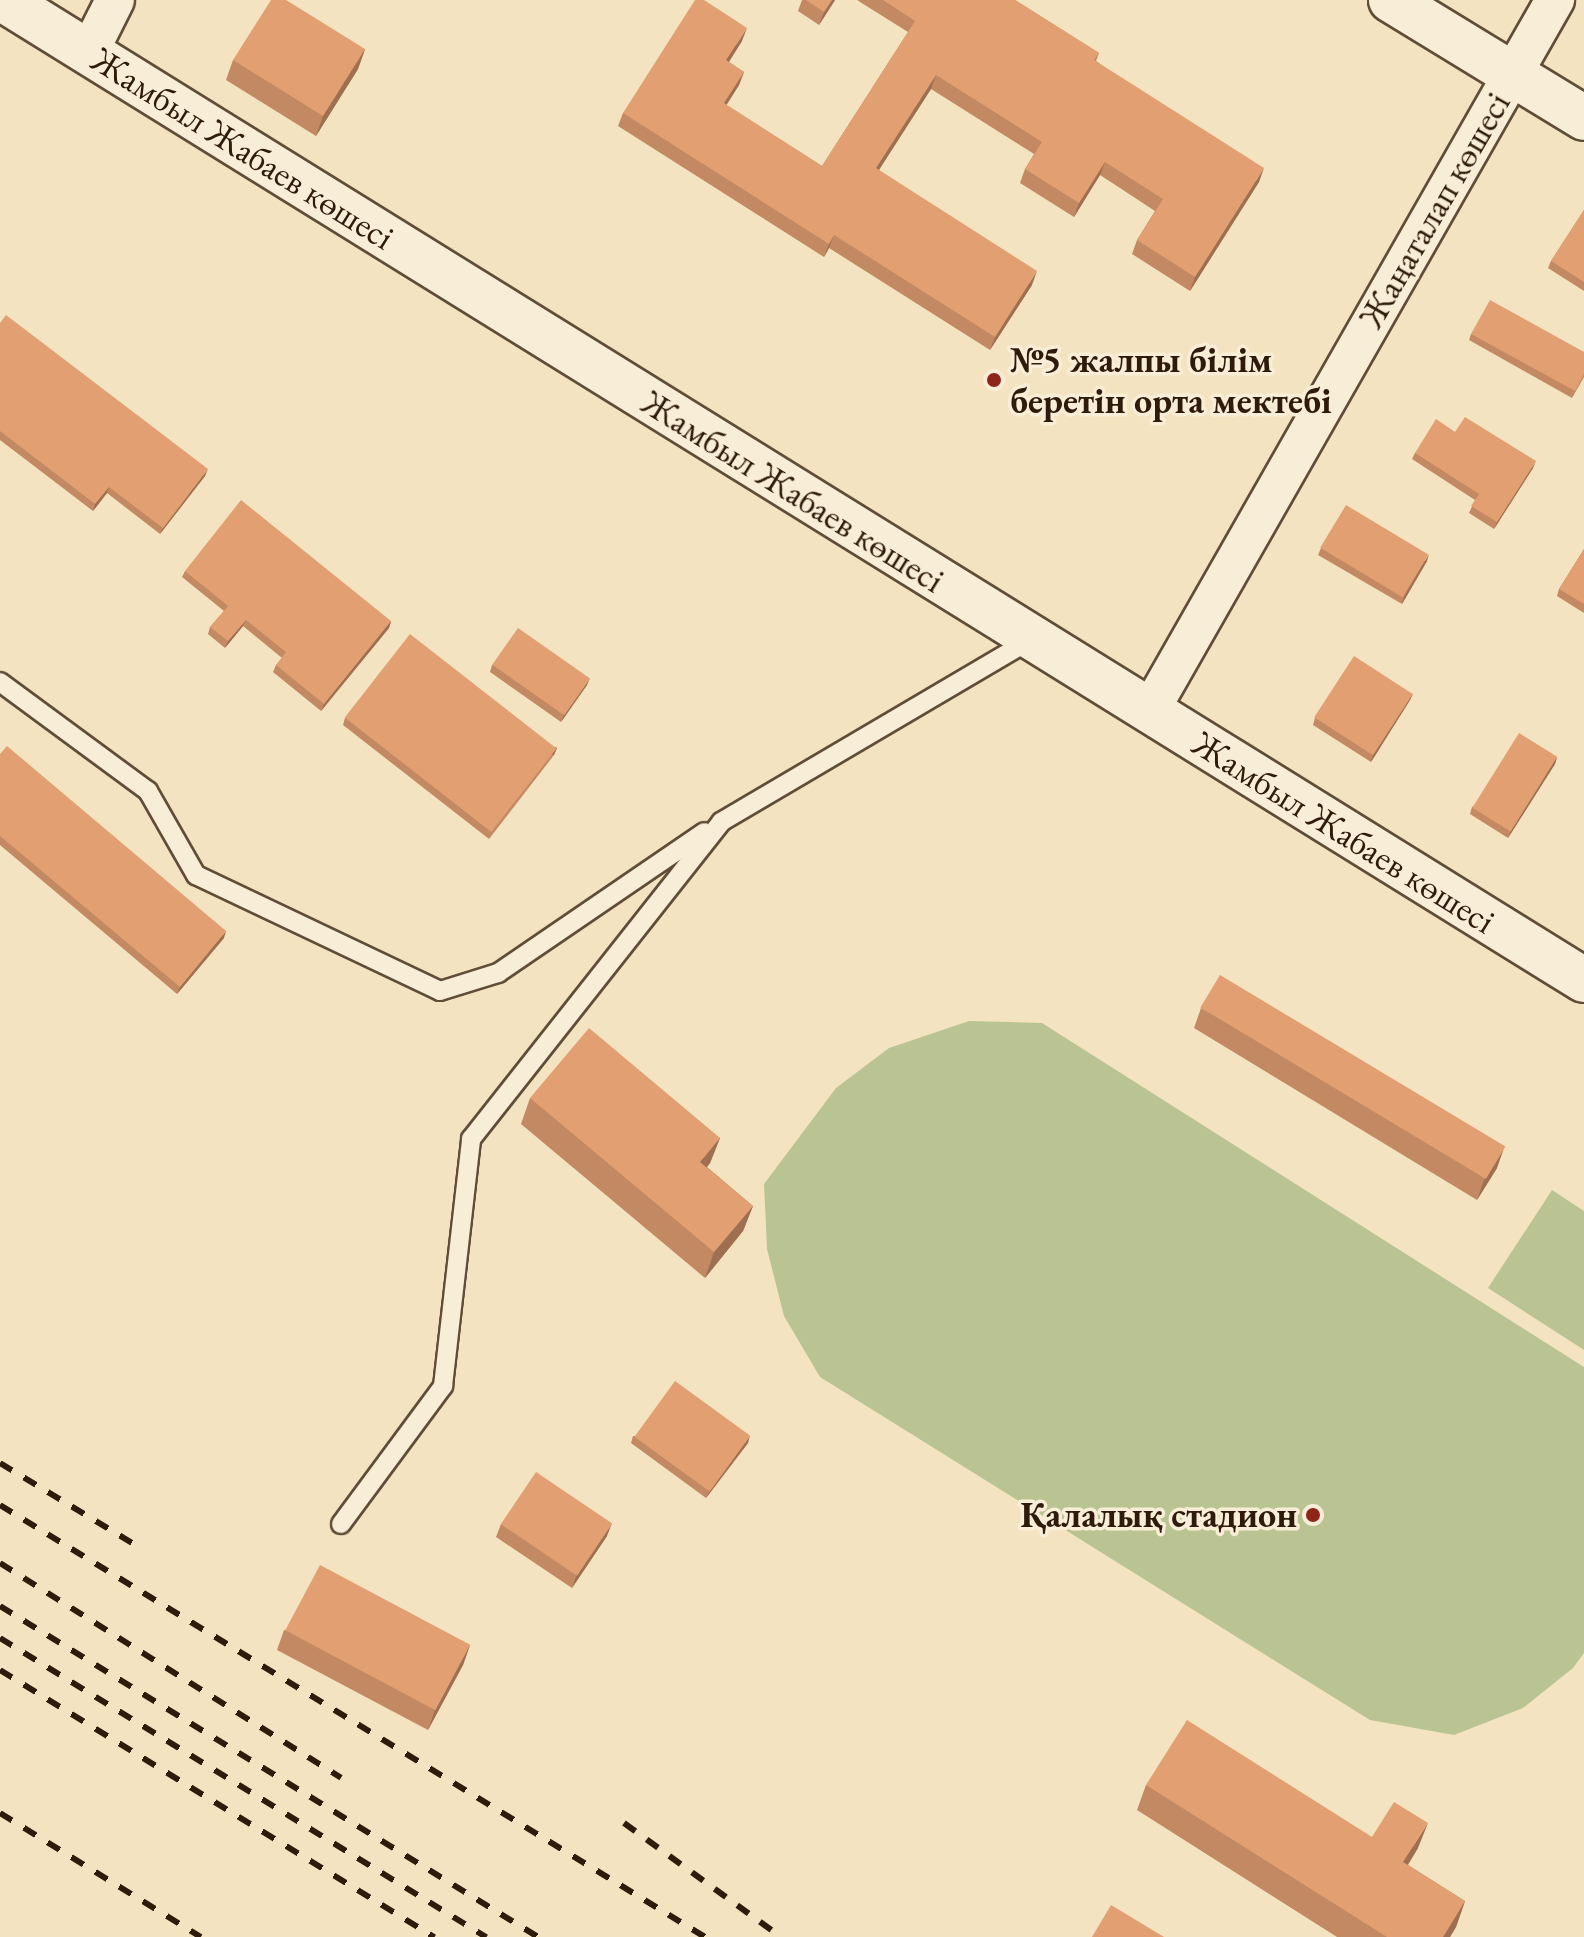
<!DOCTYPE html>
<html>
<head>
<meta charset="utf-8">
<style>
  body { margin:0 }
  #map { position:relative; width:1584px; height:1937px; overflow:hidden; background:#f4e3c0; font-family:"EB Garamond",serif }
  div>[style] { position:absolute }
  .green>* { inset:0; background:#bac493 }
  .roads { filter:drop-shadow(2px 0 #604d38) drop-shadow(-2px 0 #604d38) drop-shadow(0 2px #604d38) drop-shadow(0 -2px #604d38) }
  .lane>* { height:18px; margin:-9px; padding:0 9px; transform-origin:9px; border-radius:9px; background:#f8edd6 }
  .street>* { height:38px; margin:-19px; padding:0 19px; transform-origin:19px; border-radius:19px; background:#f8edd6 }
  .secondary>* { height:44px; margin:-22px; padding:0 22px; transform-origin:22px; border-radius:22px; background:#f8edd6 }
  .rail>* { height:6px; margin-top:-3px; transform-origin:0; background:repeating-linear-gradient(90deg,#2e1b0b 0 14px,transparent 0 28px) }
  .wall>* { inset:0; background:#c28962 }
  .shaded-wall>* { inset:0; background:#9e6f50; transform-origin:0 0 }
  .building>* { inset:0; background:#e19f72; transform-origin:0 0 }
  .dots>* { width:22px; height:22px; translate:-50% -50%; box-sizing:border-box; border:4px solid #f8edd6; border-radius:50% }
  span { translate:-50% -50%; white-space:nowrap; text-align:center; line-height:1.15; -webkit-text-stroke:7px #f8edd6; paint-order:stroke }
  .street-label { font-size:36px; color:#2e1b0b }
  .poi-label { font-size:36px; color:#2e1b0b; font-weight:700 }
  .left { translate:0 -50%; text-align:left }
  .right { translate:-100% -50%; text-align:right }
</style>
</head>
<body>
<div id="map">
  <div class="green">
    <i style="clip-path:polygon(969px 1021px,1042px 1023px,1584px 1367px,1584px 1653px,1573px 1668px,1523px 1708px,1454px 1735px,1370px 1720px,820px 1377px,784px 1316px,767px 1249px,764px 1184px,836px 1088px,889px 1048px)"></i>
    <i style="clip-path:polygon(1552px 1190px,1584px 1211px,1584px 1350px,1488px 1288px)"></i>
  </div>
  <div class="roads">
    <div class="lane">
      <i style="left:0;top:682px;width:184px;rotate:36.4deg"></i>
      <i style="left:148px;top:791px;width:97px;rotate:60.3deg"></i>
      <i style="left:196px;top:875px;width:270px;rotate:25.4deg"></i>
      <i style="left:440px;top:991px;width:61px;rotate:-17.2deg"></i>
      <i style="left:498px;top:973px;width:250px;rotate:-34.3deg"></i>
      <i style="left:341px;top:1524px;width:172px;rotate:-53.5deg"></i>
      <i style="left:443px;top:1386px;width:249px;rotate:-83.5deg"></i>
      <i style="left:471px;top:1139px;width:404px;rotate:-51.7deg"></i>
      <i style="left:721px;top:822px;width:361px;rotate:-30.5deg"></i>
    </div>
    <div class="street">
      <i style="left:89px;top:52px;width:58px;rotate:-63.4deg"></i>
      <i style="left:1149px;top:712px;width:820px;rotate:-60.31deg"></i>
    </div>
    <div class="secondary">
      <i style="left:4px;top:0;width:1859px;rotate:31.81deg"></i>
      <i style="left:1391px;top:0;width:226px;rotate:31.4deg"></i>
    </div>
  </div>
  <div class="rail">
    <i style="left:0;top:1463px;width:166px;rotate:31.2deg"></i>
    <i style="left:0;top:1505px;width:827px;rotate:31.5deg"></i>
    <i style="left:0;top:1563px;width:403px;rotate:32.2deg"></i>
    <i style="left:0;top:1606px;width:632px;rotate:31.6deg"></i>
    <i style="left:0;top:1638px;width:571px;rotate:31.6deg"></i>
    <i style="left:0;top:1670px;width:510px;rotate:31.6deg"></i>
    <i style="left:0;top:1813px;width:236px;rotate:31.7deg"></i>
    <i style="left:624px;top:1823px;width:194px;rotate:36deg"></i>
  </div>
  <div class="wall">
    <i style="clip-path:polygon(802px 0,835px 0,819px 25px,798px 11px)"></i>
    <i style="clip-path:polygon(857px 0,1015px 0,1099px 53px,1096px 61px,1259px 182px,1190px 291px,1132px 254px,1137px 240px,1155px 211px,1100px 175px,1074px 217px,1020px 183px,1025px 169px,1034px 154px,931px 89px,879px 170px,1032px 285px,990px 350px,829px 248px,824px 257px,618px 126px,623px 113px,742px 41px,729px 62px,744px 72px,739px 85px,726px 105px,822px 166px,908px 32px)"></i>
    <i style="clip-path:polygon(365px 49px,358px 69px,316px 136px,226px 80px,233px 60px)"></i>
    <i style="clip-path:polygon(1584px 210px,1584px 291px,1548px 268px,1551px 261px)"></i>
    <i style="clip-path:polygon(0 323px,205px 476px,160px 534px,107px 493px,93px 511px,0 440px)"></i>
    <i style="clip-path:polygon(1471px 334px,1584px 352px,1584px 377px,1572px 398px,1469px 340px)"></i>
    <i style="clip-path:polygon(1455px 432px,1533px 468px,1494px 529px,1469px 513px,1475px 500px,1412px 459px,1415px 453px)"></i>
    <i style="clip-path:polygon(1321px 548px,1427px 561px,1402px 604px,1318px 555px)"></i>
    <i style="clip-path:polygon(1584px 549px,1584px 613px,1557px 596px,1559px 589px)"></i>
    <i style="clip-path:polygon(185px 571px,391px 621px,389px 628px,321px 711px,273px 672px,276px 665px,282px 658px,243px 626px,225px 648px,208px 634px,210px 627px,224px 611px,182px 577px)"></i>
    <i style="clip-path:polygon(492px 665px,587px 685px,561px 722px,490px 672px)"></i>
    <i style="clip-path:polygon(1413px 694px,1410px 700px,1371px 762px,1313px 725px,1315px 718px)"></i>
    <i style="clip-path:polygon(345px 718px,557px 748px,554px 755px,489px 839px,343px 725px)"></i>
    <i style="clip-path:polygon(0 754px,224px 938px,177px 994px,0 845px)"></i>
    <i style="clip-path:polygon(1557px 757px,1555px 764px,1508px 838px,1470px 814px,1472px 807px)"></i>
    <i style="clip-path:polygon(1201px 1008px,1497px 1168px,1477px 1200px,1194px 1028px)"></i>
    <i style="clip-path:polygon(530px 1098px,720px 1138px,710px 1163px,707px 1167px,753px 1206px,743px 1231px,705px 1278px,521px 1124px)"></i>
    <i style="clip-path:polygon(633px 1436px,748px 1443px,706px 1498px,631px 1443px)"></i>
    <i style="clip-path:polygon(501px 1524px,607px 1536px,572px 1588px,496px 1537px)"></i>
    <i style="clip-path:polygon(284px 1630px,470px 1645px,463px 1665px,428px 1730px,277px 1650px)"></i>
    <i style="clip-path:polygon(1146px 1785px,1372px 1837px,1418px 1848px,1408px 1865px,1465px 1901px,1456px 1927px,1450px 1937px,1337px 1937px,1137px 1810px)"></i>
  </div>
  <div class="shaded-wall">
    <i style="clip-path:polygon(832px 0,835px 0,819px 25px,824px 12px)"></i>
    <i style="clip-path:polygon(747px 28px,742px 41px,721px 74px,726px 60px)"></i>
    <i style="clip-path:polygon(365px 49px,358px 69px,316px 136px,323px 116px)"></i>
    <i style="clip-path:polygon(744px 72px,739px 85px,719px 117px,724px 103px)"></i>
    <i style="clip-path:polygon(936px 75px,931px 89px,871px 182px,876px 168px)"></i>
    <i style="clip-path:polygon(1105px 162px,1100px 175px,1074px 217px,1079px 203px)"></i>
    <i style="clip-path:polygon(1264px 168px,1259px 182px,1190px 291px,1195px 277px)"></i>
    <i style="clip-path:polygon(834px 235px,829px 248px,824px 257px,829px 244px)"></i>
    <i style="clip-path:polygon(1037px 271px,1032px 285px,990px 350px,995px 337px)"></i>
    <i style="clip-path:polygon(1536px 461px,1533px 468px,1494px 529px,1497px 522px)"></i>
    <i style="clip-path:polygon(208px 469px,205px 476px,160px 534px,163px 528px)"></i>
    <i style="clip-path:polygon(109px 487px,107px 493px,93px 511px,95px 504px)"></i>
    <i style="clip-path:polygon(1429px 554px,1427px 561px,1402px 604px,1404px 597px)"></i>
    <i style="clip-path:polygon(246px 620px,243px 626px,225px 648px,228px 641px)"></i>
    <i style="clip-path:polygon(391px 621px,389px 628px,321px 711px,324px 704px)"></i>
    <i style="clip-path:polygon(590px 678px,587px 685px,561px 722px,564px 715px)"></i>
    <i style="clip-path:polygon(1413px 694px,1410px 700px,1371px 762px,1373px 755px)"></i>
    <i style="left:557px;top:748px;width:8px;height:106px;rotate:113deg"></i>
    <i style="clip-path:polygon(1557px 757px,1555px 764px,1508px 838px,1511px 831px)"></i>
    <i style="clip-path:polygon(226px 931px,224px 938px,177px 994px,180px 987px)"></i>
    <i style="clip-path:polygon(720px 1138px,710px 1163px,691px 1187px,700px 1162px)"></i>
    <i style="clip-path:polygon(1504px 1148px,1497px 1168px,1477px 1200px,1484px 1180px)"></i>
    <i style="clip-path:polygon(753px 1206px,743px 1231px,705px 1278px,714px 1252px)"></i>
    <i style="clip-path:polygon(750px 1436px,748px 1443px,706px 1498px,709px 1492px)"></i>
    <i style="clip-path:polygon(612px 1523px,607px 1536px,572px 1588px,577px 1574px)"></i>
    <i style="clip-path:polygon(470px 1645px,463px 1665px,428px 1730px,435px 1710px)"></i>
    <i style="clip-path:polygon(1428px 1823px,1418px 1848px,1393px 1888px,1403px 1862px)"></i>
    <i style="clip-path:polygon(1465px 1901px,1456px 1927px,1450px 1937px,1443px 1937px)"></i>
  </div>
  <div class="building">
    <i style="clip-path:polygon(271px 0,286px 0,365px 49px,323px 116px,233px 60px)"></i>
    <i style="clip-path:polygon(695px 0,704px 0,747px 28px,726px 60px,744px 72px,724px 103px,822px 166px,915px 21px,883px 0,1015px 0,1099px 53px,1094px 60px,1264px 168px,1195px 277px,1137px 240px,1163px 199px,1105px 162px,1079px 203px,1025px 169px,1042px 142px,936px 75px,876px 168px,1037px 271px,995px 337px,834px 235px,829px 244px,623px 113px)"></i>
    <i style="clip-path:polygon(806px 0,832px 0,824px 12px)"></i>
    <i style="clip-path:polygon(1584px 210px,1584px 282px,1551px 261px)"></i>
    <i style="clip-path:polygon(1490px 300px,1584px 352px,1584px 374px,1575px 391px,1471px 334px)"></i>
    <i style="clip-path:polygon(6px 315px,208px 469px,163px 528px,109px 487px,95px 504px,0 431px,0 323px)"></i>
    <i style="clip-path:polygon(1465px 417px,1536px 461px,1497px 522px,1471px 506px,1479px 494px,1415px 453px,1436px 419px,1455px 432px)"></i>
    <i style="clip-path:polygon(241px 500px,391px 621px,324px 704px,276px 665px,286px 652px,246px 620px,228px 641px,210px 627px,228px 606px,185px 571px)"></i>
    <i style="left:1346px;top:505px;width:96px;height:50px;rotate:31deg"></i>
    <i style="clip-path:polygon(1584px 549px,1584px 604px,1559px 589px)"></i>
    <i style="left:518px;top:628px;width:88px;height:45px;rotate:35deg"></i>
    <i style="left:410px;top:634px;width:186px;height:106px;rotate:38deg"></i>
    <i style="left:1354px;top:656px;width:70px;height:73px;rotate:33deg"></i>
    <i style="left:1519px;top:733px;width:45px;height:88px;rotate:32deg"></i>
    <i style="clip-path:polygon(7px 746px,226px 931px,180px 987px,0 836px,0 754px)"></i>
    <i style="left:1220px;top:975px;width:333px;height:38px;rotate:31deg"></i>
    <i style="clip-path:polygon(589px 1028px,720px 1138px,700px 1162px,753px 1206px,714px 1252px,530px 1098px)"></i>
    <i style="left:675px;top:1381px;width:93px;height:69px;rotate:36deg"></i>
    <i style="left:536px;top:1472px;width:92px;height:63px;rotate:34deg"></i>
    <i style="left:320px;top:1565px;width:170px;height:74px;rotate:28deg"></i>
    <i style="clip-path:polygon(1187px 1720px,1372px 1837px,1394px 1802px,1428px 1823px,1403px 1862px,1465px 1901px,1443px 1937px,1387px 1937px,1146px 1785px)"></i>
    <i style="clip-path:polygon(1111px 1905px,1164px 1937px,1092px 1937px)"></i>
  </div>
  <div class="dots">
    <i style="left:994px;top:380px;background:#8f2418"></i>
    <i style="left:1313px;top:1515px;background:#8f2418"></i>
  </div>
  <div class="street-label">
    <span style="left:243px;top:148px;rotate:32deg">Жамбыл Жабаев көшесі</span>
    <span style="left:1434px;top:210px;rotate:-60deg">Жаңаталап көшесі</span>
    <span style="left:793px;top:491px;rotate:32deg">Жамбыл Жабаев көшесі</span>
    <span style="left:1344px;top:832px;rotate:32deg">Жамбыл Жабаев көшесі</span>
  </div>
  <div class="poi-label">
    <span class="left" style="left:1010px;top:380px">№5 жалпы білім<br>беретін орта мектебі</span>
    <span class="right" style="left:1297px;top:1515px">Қалалық стадион</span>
  </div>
</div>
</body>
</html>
